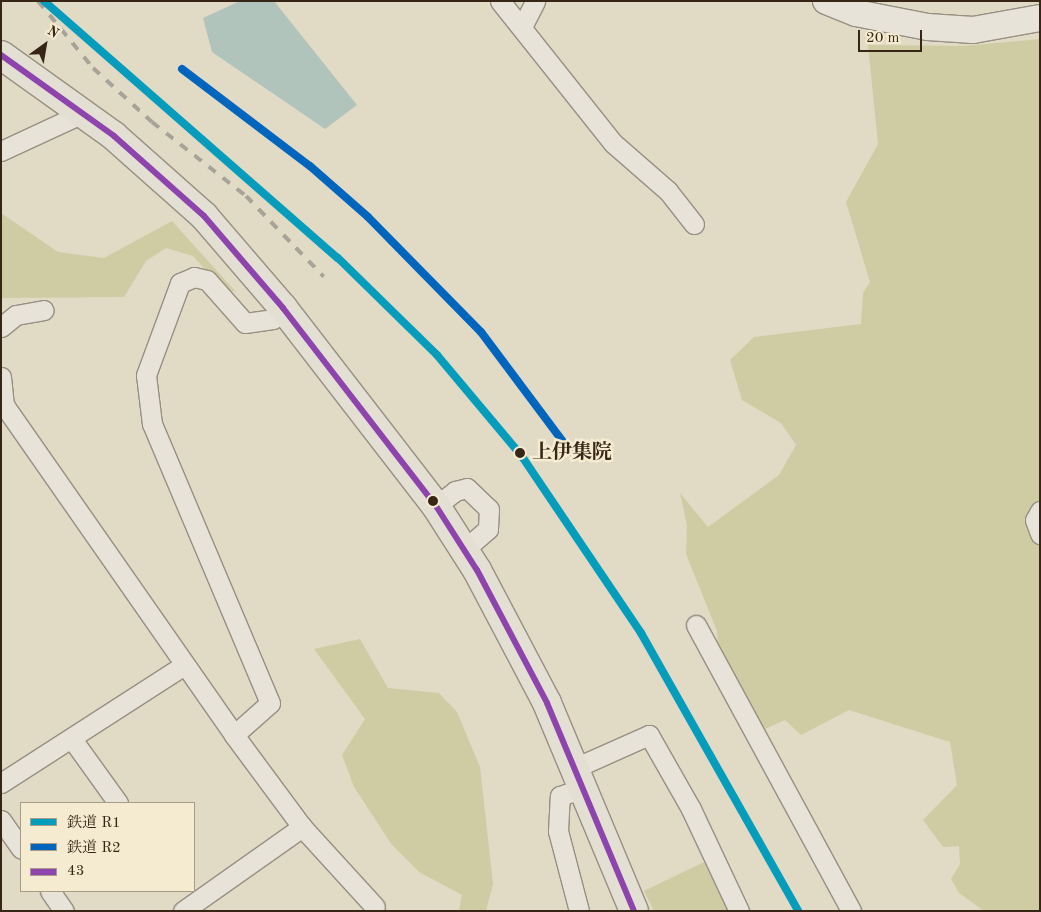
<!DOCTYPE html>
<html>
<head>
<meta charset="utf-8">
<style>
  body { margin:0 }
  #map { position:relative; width:1041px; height:912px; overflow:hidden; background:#e1dac5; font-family:"Old Standard TT","Noto Serif JP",serif }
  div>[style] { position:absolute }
  .green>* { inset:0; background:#cfcca4 }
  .water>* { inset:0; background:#b1c4bc }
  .roads { filter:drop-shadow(1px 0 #968f82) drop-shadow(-1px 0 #968f82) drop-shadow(0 1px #968f82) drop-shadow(0 -1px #968f82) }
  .street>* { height:19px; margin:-9.5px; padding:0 9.5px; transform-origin:9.5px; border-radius:9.5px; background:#e8e3d9 }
  .secondary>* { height:26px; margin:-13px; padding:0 13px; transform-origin:13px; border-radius:13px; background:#e8e3d9 }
  .primary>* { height:28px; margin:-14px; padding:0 14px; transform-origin:14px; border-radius:14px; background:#e4dfd3 }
  .rail>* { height:4px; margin-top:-2px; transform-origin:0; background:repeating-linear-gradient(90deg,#a7a399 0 9px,transparent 0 18px) }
  .bus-1>* { height:6px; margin:-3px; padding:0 3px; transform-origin:3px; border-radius:3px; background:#8e44ad }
  .rail-1>* { height:8px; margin:-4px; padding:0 4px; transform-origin:4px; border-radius:4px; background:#069cbc }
  .rail-2>* { height:8px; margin:-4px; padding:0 4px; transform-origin:4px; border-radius:4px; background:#0065bd }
  .dots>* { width:14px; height:14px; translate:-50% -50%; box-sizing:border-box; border:2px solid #f4ebd1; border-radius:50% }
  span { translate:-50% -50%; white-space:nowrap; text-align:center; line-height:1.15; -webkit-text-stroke:5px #f4ebd1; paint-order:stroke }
  .stop-label { font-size:20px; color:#372616; font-weight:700 }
  .left { translate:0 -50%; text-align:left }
  .frame { position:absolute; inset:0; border:2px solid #372616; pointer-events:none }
  .legend { position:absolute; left:20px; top:802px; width:175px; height:90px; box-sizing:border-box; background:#f4ebd1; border:1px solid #a89c86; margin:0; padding:6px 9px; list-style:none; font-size:15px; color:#372616 }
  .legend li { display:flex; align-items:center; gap:10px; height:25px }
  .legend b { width:25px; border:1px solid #a89c86 }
  .north { position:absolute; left:20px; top:20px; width:50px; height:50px; -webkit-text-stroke:4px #f4ebd1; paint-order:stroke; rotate:32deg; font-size:14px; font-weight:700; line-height:20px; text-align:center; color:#372616 }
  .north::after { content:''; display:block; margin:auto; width:18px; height:22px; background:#372616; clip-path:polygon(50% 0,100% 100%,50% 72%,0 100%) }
  .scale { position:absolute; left:858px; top:30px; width:64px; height:22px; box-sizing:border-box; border:2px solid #372616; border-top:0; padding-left:6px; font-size:15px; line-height:18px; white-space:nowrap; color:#372616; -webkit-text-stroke:4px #f4ebd1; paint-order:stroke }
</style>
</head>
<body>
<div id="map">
  <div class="green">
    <i style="clip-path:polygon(1040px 39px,1040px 911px,984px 911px,959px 893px,951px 879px,960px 864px,959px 846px,943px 847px,923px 820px,957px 785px,950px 742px,849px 710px,801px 735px,785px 720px,763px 730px,718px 653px,717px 631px,686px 554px,687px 525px,680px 493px,708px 527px,779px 475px,796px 445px,781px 423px,742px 400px,730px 360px,754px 337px,861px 324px,863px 293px,870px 282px,846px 202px,878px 144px,868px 45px,964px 46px)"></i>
    <i style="clip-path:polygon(1px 213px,58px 252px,104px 258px,172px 221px,236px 292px,220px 286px,193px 256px,166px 248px,146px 261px,124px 297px,1px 298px)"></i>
    <i style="clip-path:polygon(360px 639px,388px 688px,439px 693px,457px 712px,480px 767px,493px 884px,486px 911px,459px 911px,462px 895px,419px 872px,392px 845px,354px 787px,342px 755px,365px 719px,314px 649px)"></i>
    <i style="clip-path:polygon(704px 862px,730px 911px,654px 911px,644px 891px)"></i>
  </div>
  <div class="water">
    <i style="clip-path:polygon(240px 1px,274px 1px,357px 105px,325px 129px,212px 52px,203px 18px)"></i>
  </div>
  <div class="roads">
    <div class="street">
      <i style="left:500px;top:1px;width:181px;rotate:51.5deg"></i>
      <i style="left:613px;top:143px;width:73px;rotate:41.1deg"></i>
      <i style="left:668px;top:191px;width:42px;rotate:51.8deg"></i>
      <i style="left:523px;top:25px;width:27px;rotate:-63deg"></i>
      <i style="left:1px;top:151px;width:90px;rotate:-24.9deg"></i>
      <i style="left:1px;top:327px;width:19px;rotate:-39deg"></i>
      <i style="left:16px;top:315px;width:28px;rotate:-10deg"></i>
      <i style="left:1px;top:377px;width:28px;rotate:84deg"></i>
      <i style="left:4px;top:405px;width:402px;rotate:55.1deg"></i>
      <i style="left:234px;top:735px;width:114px;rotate:53.5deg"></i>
      <i style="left:302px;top:827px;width:108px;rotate:47.6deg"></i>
      <i style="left:436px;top:506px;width:24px;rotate:-38deg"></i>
      <i style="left:455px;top:491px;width:12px;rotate:-14deg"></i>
      <i style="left:467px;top:488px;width:30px;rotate:44deg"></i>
      <i style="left:489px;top:509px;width:20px;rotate:93deg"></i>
      <i style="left:488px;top:529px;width:32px;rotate:139deg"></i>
      <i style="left:1040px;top:511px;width:10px;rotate:119deg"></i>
      <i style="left:1035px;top:520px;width:15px;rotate:70deg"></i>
      <i style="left:696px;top:625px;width:325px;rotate:61.5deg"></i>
      <i style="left:234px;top:735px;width:48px;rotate:-41.6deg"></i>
      <i style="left:270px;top:703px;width:303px;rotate:-112.9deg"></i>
      <i style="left:152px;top:424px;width:49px;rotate:-97deg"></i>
      <i style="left:146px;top:375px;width:98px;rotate:-69.7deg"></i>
      <i style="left:180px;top:283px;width:15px;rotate:-23deg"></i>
      <i style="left:194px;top:277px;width:13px;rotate:13deg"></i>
      <i style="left:207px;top:280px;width:57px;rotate:48.5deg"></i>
      <i style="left:245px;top:323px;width:28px;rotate:-8deg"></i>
      <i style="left:273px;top:319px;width:15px;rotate:-48deg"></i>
      <i style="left:72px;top:739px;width:79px;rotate:54.3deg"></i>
      <i style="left:570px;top:765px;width:16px;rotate:-7deg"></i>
      <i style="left:586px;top:763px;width:69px;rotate:-24deg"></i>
      <i style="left:649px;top:735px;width:85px;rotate:60.4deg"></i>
      <i style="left:691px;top:809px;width:113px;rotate:64.8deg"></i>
      <i style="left:1px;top:783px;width:218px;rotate:-32.8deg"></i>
      <i style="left:1px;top:820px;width:35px;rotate:55deg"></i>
      <i style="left:50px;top:891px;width:24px;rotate:55deg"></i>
      <i style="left:183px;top:911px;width:146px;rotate:-35.2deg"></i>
      <i style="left:579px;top:911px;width:83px;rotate:-104.7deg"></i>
      <i style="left:558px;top:831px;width:35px;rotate:-87deg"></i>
      <i style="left:560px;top:796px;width:21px;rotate:-19deg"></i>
    </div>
    <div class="secondary">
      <i style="left:826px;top:1px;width:32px;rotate:22deg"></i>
      <i style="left:856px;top:13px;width:73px;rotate:11deg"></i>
      <i style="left:928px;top:27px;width:45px;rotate:3.8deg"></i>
      <i style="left:973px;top:30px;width:68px;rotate:-10.2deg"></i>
    </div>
    <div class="primary">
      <i style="left:1px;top:55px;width:139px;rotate:35.6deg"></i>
      <i style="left:114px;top:136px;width:120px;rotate:41.6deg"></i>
      <i style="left:204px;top:216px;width:121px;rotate:49.3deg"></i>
      <i style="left:283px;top:308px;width:250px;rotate:52.3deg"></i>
      <i style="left:436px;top:506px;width:76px;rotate:57.4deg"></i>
      <i style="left:477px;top:570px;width:150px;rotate:62.2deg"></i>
      <i style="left:547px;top:703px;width:225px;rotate:67.3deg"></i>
    </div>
  </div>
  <div class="rail">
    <i style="left:38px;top:1px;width:87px;rotate:50.6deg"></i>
    <i style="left:93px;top:68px;width:80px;rotate:42.5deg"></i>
    <i style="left:152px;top:122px;width:120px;rotate:38.2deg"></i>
    <i style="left:246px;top:196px;width:112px;rotate:46.1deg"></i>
  </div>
  <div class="bus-1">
    <i style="left:1px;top:55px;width:139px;rotate:35.6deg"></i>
    <i style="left:114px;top:136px;width:120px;rotate:41.6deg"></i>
    <i style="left:204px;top:216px;width:121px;rotate:49.3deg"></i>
    <i style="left:283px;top:308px;width:250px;rotate:52.3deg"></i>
    <i style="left:436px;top:506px;width:76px;rotate:57.4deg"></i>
    <i style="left:477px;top:570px;width:150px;rotate:62.2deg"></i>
    <i style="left:547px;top:703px;width:225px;rotate:67.3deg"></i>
  </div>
  <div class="rail-1">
    <i style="left:44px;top:1px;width:390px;rotate:41.2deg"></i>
    <i style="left:338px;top:258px;width:139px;rotate:44.4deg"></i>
    <i style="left:437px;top:355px;width:131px;rotate:50deg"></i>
    <i style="left:521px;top:455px;width:215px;rotate:56deg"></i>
    <i style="left:641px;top:633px;width:319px;rotate:60.5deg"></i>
  </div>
  <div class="rail-2">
    <i style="left:182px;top:69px;width:161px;rotate:37.2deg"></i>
    <i style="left:310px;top:166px;width:77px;rotate:41.3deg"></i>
    <i style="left:368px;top:217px;width:161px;rotate:45.5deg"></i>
    <i style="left:481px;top:332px;width:149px;rotate:53.2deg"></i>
  </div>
  <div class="dots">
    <i style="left:520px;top:453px;background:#372616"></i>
    <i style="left:433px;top:501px;background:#372616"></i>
  </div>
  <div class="stop-label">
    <span class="left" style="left:532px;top:453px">上伊集院</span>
  </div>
  <div class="frame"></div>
  <ul class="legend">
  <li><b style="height:6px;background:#069cbc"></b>鉄道 R1</li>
  <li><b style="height:6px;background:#0065bd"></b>鉄道 R2</li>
  <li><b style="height:6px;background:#8e44ad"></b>43</li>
  </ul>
  <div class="north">N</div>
  <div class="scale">20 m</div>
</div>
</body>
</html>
